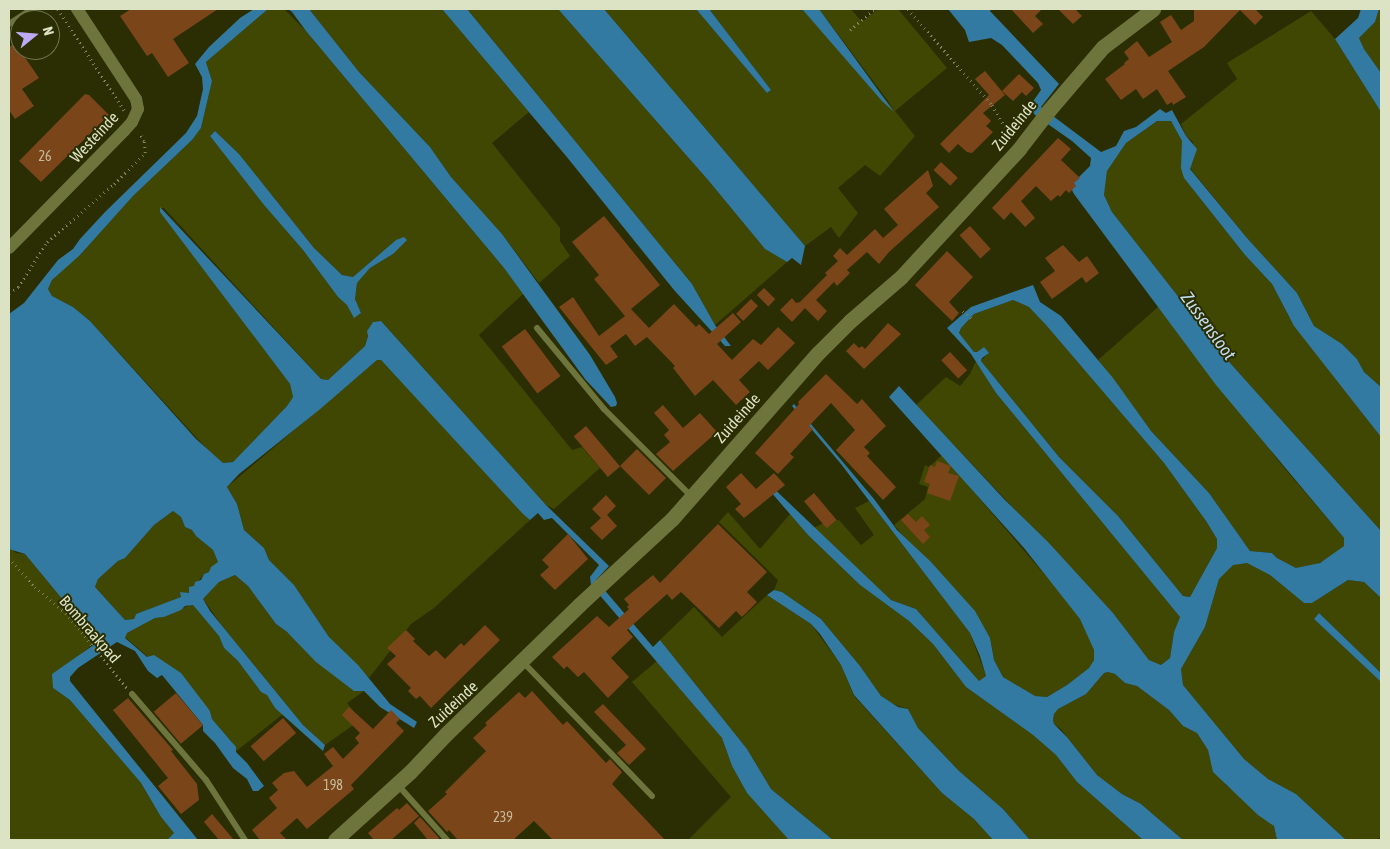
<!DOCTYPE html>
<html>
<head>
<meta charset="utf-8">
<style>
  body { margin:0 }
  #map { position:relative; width:1390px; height:849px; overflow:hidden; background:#2a2e02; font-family:"Asap Condensed",sans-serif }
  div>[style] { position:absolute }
  .green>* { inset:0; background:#404703 }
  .water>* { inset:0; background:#327aa1 }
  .building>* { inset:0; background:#7b451a; transform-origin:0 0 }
  .path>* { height:2.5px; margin-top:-1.25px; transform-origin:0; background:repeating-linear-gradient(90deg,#7e835d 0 1px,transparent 0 5px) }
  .service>* { height:6px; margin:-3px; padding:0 3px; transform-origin:3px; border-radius:3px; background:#6d753d }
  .minor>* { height:12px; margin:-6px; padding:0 6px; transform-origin:6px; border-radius:6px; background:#6d753d }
  .tertiary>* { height:15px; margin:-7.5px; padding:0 7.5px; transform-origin:7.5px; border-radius:7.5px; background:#6d753d }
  span { translate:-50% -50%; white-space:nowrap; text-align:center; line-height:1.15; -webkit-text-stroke:4px #2a2e02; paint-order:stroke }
  .number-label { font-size:14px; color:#c4bb9a }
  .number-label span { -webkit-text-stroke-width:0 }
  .street-label { font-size:16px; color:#dce2c4 }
  .water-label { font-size:18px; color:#c3ddee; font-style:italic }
  .frame { position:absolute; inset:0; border:10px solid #dce2c4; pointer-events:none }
  .north { position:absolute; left:10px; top:10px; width:50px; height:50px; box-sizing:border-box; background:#2a2e02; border:1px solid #717650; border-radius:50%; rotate:73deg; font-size:14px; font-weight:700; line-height:20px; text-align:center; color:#dce2c4 }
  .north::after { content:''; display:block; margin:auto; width:18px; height:22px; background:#bda9f5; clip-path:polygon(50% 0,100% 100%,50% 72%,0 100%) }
</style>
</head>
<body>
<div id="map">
  <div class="green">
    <i style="clip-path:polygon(evenodd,268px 9px,284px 9px,306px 31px,504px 268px,523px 294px,479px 335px,572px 450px,582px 447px,600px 468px,554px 509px,546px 505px,529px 486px,381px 321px,373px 322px,368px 330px,368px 335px,365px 346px,328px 380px,321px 379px,164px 208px,160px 208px,161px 212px,290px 384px,293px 397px,287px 406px,233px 462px,223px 463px,215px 458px,90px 321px,73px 307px,52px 296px,48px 289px,52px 280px,67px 264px,80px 255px,133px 196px,192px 140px,201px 128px,212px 81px,206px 62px,268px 9px,215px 131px,239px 154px,314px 248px,342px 275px,353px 277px,396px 240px,393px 254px,370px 268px,357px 283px,355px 299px,361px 313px,354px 317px,348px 305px,338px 297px,303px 250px,264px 205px,210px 136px,215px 131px)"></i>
    <i style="clip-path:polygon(309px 9px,442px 9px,529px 112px,492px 143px,560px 228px,560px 241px,570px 256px,539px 283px,502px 234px,451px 177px,430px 147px,359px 72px)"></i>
    <i style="clip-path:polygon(467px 9px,558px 9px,708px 180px,765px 249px,787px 262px,715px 325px,692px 284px)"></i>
    <i style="clip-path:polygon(604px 9px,696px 9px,767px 93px,771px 90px,709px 9px,802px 9px,894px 109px,819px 9px,851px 9px,862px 22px,878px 9px,898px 9px,947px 68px,895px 111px,915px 136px,880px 176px,865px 165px,838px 188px,858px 213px,839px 238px,831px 227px,805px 246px)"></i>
    <i style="clip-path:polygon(1379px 9px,1381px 9px,1381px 73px,1364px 49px,1359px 38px,1375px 22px)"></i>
    <i style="clip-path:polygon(1311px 11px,1335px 39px,1381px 112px,1381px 387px,1364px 372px,1357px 359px,1342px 344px,1314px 326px,1297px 293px,1247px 238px,1190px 168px,1193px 142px,1186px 136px,1181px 124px,1237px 79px,1227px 63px)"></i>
    <i style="clip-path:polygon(1165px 120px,1171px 121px,1182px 141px,1184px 178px,1245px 255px,1272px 284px,1289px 317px,1381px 437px,1381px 531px,1231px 364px,1112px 212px,1104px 195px,1107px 171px,1126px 143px,1157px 121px)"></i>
    <i style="clip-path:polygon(1013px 300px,1029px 307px,1046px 325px,1164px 463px,1206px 521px,1217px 539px,1217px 548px,1190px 597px,1183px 596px,1118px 516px,1059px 457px,981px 361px,988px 353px,984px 347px,977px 352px,974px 352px,959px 333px,961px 328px,974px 314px)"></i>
    <i style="clip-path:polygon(1158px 307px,1281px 464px,1344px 538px,1345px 546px,1330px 558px,1308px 568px,1296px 568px,1277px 558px,1272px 553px,1250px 551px,1209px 493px,1151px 431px,1098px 360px)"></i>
    <i style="clip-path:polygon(377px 360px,381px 360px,530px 520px,434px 608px,411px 624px,369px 678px,329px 637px,294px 585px,269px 560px,264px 548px,244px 530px,237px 504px,227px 487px)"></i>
    <i style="clip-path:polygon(976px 361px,996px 393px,1180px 617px,1174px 632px,1170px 658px,1161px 665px,1149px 660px,1113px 613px,916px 405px,946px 377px,960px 386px,970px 374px)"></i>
    <i style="clip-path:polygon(942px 455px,1064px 597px,1080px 619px,1088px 634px,1094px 650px,1094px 660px,1089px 668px,1067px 685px,1047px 697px,1034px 696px,1003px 677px,994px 660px,990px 638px,894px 525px,925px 499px,928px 487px,919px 484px,925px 465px,929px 467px)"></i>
    <i style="clip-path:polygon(869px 501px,970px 633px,986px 676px,979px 681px,916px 609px,891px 600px,813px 528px,831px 520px,839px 520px,861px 545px,874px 535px,855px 508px)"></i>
    <i style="clip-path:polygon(173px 511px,181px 517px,185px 527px,192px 530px,196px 536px,213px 550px,218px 562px,209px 572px,204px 574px,189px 593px,181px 593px,182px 597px,136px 614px,134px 619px,125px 620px,95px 587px,98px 579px,118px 561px,125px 558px,154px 525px)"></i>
    <i style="clip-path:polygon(728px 512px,760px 549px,790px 514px,808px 535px,860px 585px,909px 621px,933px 644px,966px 687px,1033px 735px,1056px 755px,1077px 782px,1143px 840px,1030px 840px,1003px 809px,959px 771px,918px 728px,908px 709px,887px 702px,881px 696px,860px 666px,821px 619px,782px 592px,774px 590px,778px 580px,719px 522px)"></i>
    <i style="clip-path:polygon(11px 548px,16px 553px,25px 554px,97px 641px,82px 653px,53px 688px,70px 700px,141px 783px,161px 817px,174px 833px,167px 840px,9px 840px,9px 549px)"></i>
    <i style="clip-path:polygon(1247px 563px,1270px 575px,1304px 603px,1312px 603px,1348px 580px,1364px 582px,1381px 598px,1381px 673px,1319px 613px,1314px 619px,1381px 682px,1381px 837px,1375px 840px,1346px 840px,1296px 794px,1268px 779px,1244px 759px,1183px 685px,1181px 669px,1205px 627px,1219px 579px,1233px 564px)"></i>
    <i style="clip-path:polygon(235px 575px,248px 586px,276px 624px,364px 691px,347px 703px,360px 719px,359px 721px,325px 745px,303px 725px,223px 627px,203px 599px,219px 582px)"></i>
    <i style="clip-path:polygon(767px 595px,811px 624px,841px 665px,854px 696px,942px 793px,974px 819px,993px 840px,833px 840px,771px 789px,747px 749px,660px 640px,694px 607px,722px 637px)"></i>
    <i style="clip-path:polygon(190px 605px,193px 605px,219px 636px,224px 648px,238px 661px,261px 692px,267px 694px,275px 708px,283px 714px,235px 752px,232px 742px,212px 719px,210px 711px,125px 637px,127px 633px,155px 618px,164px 617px)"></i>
    <i style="clip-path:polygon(657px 661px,722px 738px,732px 766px,747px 793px,790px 840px,688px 840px,731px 797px,632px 682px)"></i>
    <i style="clip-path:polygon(1108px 672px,1115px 674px,1125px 683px,1137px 686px,1169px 710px,1183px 726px,1197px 733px,1208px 750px,1212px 765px,1226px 785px,1274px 826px,1277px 840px,1183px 840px,1141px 804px,1122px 794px,1097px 775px,1061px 729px,1054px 724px,1053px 720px,1054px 714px,1058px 709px,1085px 694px,1104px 673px)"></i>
  </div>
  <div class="water">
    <i style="clip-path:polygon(evenodd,254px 9px,268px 9px,206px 62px,212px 81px,201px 128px,192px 140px,133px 196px,80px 255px,52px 280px,48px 289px,52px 296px,73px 307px,90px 321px,196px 439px,223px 463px,233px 462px,287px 406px,293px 397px,290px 384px,160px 212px,160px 207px,321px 379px,328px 380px,365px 346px,368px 336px,367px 331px,373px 322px,381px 321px,546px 505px,609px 566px,596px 580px,653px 647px,660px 640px,747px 749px,771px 789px,833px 840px,789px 840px,747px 793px,732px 766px,722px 738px,591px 585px,590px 577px,599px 565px,552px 518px,544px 520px,538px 513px,530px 520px,523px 514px,381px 360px,377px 360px,319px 410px,239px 474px,227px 487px,237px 504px,244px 530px,264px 548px,269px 560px,294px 585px,329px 637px,358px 665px,390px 704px,417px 722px,414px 728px,380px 707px,364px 691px,354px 691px,316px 662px,287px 632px,276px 624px,248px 586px,235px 575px,219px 582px,203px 599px,210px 611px,303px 725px,325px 745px,323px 751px,275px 708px,267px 695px,261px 692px,238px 661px,224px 648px,219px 636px,193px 605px,185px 606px,181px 610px,164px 617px,155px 618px,127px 633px,125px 638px,147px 657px,154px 655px,181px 673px,210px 711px,212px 719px,236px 747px,236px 752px,247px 763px,264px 786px,258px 791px,253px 791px,247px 779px,233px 768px,215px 743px,203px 731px,203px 725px,162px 675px,157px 678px,148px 671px,135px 651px,117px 642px,78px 668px,70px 677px,70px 681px,198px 840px,167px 840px,174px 833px,161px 817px,141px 783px,70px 700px,53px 688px,52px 674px,95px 644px,97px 641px,25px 554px,9px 549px,9px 314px,24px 303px,58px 260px,73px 249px,80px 239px,105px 212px,186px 133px,197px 116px,203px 89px,202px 77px,195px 64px,209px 47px,240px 18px,254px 9px,173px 511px,181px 517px,185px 527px,192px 530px,196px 536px,213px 550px,218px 562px,211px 567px,209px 572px,204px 574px,201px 580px,195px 582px,194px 586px,189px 587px,189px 593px,180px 592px,181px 597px,136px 614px,134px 619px,125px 620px,95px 587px,98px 579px,118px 561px,125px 558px,154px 525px,173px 511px)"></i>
    <i style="clip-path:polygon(288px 9px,309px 9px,359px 72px,430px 147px,451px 177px,502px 234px,590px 355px,615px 397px,617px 403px,616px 406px,611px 407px,585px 379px,504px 268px,306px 31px,292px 12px)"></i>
    <i style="clip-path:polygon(442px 9px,467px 9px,692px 284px,715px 325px,731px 346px,725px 346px,674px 290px,566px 156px)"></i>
    <i style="clip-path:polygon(558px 9px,604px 9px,805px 246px,801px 265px,792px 258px,787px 262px,765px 249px,708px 180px)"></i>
    <i style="clip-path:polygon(696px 9px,709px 9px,771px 90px,767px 93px)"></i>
    <i style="clip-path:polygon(802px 9px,819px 9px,894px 112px,882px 101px)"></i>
    <i style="clip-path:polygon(evenodd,948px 9px,991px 9px,990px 11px,1059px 84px,1041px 107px,1101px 152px,1116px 146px,1124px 131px,1136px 127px,1160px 109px,1166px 113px,1172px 110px,1186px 136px,1197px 149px,1190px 169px,1247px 238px,1297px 293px,1314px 326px,1342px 344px,1357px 359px,1364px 372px,1381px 387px,1381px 437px,1294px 326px,1272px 284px,1245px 255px,1184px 178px,1181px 168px,1182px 141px,1171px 121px,1157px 121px,1126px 143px,1107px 171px,1104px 195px,1112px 212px,1231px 364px,1381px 531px,1381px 598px,1364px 582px,1348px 580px,1312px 603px,1304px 603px,1270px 575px,1247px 563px,1233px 565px,1219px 579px,1205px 627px,1181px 669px,1183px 685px,1244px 759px,1268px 779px,1296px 794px,1346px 840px,1277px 840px,1274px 826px,1258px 815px,1213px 772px,1208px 750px,1197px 733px,1183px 726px,1169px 710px,1137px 686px,1125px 683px,1115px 674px,1108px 672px,1104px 673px,1086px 694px,1058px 709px,1054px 714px,1053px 720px,1054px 724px,1067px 737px,1097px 775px,1122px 794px,1141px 804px,1183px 840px,1143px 840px,1077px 782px,1056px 755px,1033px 735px,966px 687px,933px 644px,909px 621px,860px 585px,808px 535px,764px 484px,767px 482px,891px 600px,916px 609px,979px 681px,986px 676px,980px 656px,970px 633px,841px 464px,792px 406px,794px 404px,874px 499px,897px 530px,931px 562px,975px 611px,990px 638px,994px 660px,1003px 677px,1035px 696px,1047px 697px,1067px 685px,1089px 668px,1094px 660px,1094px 650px,1080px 619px,1024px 548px,889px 397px,899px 386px,1004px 499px,1048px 542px,1113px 613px,1149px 660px,1161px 665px,1170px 658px,1174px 632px,1180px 617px,996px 393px,971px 354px,947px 328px,971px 307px,1033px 285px,1040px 302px,1061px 316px,1113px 378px,1151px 431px,1209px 493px,1250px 551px,1272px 553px,1277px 558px,1296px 568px,1320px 563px,1344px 546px,1344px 538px,1216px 385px,1074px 194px,1070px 186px,1090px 166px,1091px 158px,1072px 141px,1035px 115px,1029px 107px,1041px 90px,1038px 83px,1002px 45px,991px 38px,969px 42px,965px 30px,948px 9px,1013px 300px,1029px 307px,1046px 325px,1164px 463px,1206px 521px,1217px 539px,1217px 548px,1190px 597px,1183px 596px,1118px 516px,1059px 457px,981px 361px,982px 358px,989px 353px,984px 347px,977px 352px,974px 352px,959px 333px,961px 328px,974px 314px,1013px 300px)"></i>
    <i style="clip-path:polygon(1361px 9px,1379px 9px,1375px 22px,1359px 38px,1364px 49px,1381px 73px,1381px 112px,1335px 39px,1358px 18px)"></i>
    <i style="clip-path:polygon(215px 131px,239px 154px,314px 248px,342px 275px,353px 277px,396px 240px,404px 237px,407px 240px,393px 254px,370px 268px,357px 283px,355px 299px,361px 313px,354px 318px,347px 305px,338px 297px,303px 250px,264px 205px,210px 136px)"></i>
    <i style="clip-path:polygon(774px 590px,782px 592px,821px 619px,860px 666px,881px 696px,898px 707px,908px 709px,918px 728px,959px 771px,1003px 809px,1030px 840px,993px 840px,974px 819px,942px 793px,854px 695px,841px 665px,820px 634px,811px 624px,767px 595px)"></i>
    <i style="clip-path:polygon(1319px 613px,1381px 673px,1381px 682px,1314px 619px)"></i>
  </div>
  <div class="building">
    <i style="clip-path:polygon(131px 9px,218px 9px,173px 39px,189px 63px,168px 77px,152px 53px,147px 56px,120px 16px)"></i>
    <i style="clip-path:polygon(1011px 9px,1042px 9px,1035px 16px,1043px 24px,1033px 33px)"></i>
    <i style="clip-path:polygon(1058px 9px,1075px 9px,1082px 16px,1073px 24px)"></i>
    <i style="clip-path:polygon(1194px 9px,1255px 9px,1263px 17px,1255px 25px,1240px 10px,1204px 47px,1168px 71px,1186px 97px,1173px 105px,1172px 102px,1167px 105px,1157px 89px,1143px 99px,1136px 89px,1121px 100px,1105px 79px,1125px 64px,1124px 63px,1129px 59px,1124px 52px,1137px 41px,1149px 57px,1172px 42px,1160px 22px,1171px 15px,1181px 30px,1194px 21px)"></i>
    <i style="clip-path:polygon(15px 43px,39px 78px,22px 89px,34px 106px,15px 119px,9px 110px,9px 47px)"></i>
    <i style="clip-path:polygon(985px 71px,1005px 95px,983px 113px,991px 121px,986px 126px,993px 132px,972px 153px,967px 152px,958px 144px,949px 153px,940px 144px,989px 95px,975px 79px)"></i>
    <i style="clip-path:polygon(1019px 74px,1034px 88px,1026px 96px,1022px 92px,1013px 101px,1002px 91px)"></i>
    <i style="clip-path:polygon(85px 94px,89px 95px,109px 115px,41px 182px,19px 161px)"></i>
    <i style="clip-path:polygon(1058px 138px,1071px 149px,1061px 160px,1080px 178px,1074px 183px,1076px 186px,1069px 193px,1066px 190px,1060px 197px,1058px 195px,1051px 201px,1036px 186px,1021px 201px,1035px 218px,1025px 227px,1011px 212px,1004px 220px,992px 208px)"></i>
    <i style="left:941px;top:162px;width:23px;height:11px;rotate:43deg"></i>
    <i style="clip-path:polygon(928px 170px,933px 186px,926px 193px,939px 207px,889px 252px,879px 264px,867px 252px,847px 270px,850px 273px,837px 286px,834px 282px,816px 300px,827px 311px,818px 321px,805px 308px,792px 322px,780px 310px,792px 298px,796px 303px,800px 302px,827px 275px,825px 273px,838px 261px,833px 256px,840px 248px,847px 255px,875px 229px,883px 238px,898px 225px,884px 209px)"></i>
    <i style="clip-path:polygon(604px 216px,660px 285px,631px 309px,649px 328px,674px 304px,696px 327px,699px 324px,709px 334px,733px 313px,741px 322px,717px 344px,732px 360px,753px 339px,761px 345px,778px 327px,795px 343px,768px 370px,759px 361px,739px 380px,750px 392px,736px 405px,713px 380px,695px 396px,673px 368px,675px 366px,647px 337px,635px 346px,626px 334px,610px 346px,618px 357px,606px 365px,559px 307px,573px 297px,599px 336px,625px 316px,594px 279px,599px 275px,572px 242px)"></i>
    <i style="left:970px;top:226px;width:31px;height:14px;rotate:48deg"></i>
    <i style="clip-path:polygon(1063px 245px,1079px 262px,1087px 256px,1099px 273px,1086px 283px,1082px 277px,1052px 299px,1040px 282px,1055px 271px,1045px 258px)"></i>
    <i style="clip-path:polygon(947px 251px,973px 277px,949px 302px,959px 313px,952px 321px,915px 285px)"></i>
    <i style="left:764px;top:288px;width:16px;height:10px;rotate:45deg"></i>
    <i style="left:751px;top:299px;width:10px;height:21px;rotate:45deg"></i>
    <i style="clip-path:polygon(888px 323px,901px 334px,864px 369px,846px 351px,854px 343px,859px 348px,862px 346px,865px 349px)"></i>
    <i style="left:525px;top:329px;width:59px;height:29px;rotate:53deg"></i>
    <i style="left:950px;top:352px;width:25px;height:12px;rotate:47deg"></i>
    <i style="clip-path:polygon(826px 374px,857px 404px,862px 399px,886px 426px,864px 447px,870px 453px,867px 456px,896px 487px,883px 500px,836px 450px,855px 430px,831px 403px,809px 426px,813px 429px,790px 454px,794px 457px,778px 474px,755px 453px,799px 404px,798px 402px)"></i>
    <i style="clip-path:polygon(663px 405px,683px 428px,700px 413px,717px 432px,673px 471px,656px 454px,670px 442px,664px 435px,669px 430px,654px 413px)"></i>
    <i style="left:586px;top:426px;width:53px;height:16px;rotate:50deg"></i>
    <i style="left:637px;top:449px;width:41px;height:24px;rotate:45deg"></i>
    <i style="clip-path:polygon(937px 461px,951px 466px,948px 473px,959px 476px,950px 501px,927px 493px,930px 484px,924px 482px,930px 465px,935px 467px)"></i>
    <i style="clip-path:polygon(741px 473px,756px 489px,774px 473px,785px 485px,744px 518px,735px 509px,741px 504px,726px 487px)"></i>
    <i style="left:814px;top:493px;width:35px;height:13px;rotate:50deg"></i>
    <i style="clip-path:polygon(606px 495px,616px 506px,607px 515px,617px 526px,602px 540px,590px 528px,601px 518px,592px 509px)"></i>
    <i style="clip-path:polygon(908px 514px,916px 522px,922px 516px,930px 525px,924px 530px,930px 537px,923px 544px,901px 520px)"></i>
    <i style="clip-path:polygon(718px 524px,767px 572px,747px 592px,757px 602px,742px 617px,736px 611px,719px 628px,681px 592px,672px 600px,667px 594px,627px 630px,633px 637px,611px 658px,629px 677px,608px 698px,584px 672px,578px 677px,567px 666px,564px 669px,552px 657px,597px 616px,609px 627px,629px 609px,627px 607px,629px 605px,624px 599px,653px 575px,660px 583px)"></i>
    <i style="clip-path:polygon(568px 534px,588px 559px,555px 590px,540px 575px,549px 567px,542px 560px)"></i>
    <i style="clip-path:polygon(485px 625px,500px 640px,431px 708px,420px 696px,416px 699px,408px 691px,411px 688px,387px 664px,396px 656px,387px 648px,406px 630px,415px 639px,413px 641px,429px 656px,436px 650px,445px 659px,461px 643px,464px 646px)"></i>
    <i style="clip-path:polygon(532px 691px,563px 725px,567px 721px,606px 763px,610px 759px,622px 772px,612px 784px,665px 840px,553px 840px,534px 821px,513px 840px,458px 840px,449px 830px,447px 832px,428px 811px,447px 794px,445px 792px,486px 751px,473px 738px,487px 725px,485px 723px,519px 692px,525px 698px)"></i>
    <i style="left:176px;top:693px;width:42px;height:29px;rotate:50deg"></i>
    <i style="clip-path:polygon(128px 698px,173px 750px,171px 751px,197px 784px,199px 800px,181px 814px,158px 786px,168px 778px,113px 710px)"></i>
    <i style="clip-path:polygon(603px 704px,646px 749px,629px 765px,617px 753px,626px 745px,594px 712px)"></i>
    <i style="clip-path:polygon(349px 707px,373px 729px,391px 710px,400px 719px,396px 723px,404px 731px,351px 785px,354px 789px,307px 829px,297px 818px,280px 833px,287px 840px,260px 840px,252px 830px,277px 808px,269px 798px,278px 790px,272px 783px,284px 773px,294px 771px,307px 787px,333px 766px,324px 754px,333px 747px,343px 759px,359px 743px,355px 738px,360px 733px,342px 715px)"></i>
    <i style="left:283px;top:718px;width:20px;height:43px;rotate:49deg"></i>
    <i style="clip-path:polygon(407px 803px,419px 816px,391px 840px,374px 840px,368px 833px,397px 808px,399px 810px)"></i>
    <i style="clip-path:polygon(212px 814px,234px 840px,219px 840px,204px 822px)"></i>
    <i style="clip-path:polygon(420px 817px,439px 838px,437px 840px,428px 840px,414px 823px)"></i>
  </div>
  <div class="path">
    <i style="left:58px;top:9px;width:121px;rotate:56.8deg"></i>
    <i style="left:269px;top:9px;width:1px"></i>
    <i style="left:908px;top:9px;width:128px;rotate:48.8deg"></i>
    <i style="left:992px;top:105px;width:39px;rotate:59deg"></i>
    <i style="left:850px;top:30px;width:32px;rotate:-41deg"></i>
    <i style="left:9px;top:293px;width:11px;rotate:-34deg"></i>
    <i style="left:18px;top:287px;width:54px;rotate:-57.2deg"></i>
    <i style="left:47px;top:242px;width:89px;rotate:-40.9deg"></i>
    <i style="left:114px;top:184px;width:44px;rotate:-45deg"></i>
    <i style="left:145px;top:153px;width:12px;rotate:-95deg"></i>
    <i style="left:144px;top:141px;width:9px;rotate:-122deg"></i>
    <i style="left:963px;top:311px;width:13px;rotate:42deg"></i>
    <i style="left:9px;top:558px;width:39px;rotate:48deg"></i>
    <i style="left:35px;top:587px;width:40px;rotate:40deg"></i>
    <i style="left:66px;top:613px;width:97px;rotate:50.9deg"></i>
  </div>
  <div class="service">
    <i style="left:9px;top:24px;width:27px;rotate:-33deg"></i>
    <i style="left:537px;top:328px;width:105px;rotate:50.4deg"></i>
    <i style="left:604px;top:409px;width:124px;rotate:45deg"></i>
    <i style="left:523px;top:662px;width:186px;rotate:46.1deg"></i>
    <i style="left:132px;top:694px;width:113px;rotate:49.3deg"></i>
    <i style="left:206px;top:780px;width:72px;rotate:57deg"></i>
    <i style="left:397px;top:784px;width:75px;rotate:48.2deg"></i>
  </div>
  <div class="minor">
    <i style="left:9px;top:248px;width:164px;rotate:-45.5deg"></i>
    <i style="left:124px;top:131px;width:12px;rotate:-48deg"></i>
    <i style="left:132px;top:122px;width:14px;rotate:-65deg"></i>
    <i style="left:138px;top:109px;width:10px;rotate:-101deg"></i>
    <i style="left:136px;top:99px;width:108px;rotate:-123.2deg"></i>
  </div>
  <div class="tertiary">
    <i style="left:335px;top:840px;width:101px;rotate:-42.2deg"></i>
    <i style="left:410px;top:772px;width:52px;rotate:-46.5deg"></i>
    <i style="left:446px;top:734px;width:185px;rotate:-44.1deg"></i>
    <i style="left:579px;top:605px;width:127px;rotate:-42.8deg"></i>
    <i style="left:672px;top:519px;width:221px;rotate:-48.7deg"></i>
    <i style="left:818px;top:353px;width:45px;rotate:-45deg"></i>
    <i style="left:850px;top:321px;width:67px;rotate:-40.8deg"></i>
    <i style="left:901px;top:277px;width:174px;rotate:-47.3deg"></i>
    <i style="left:1019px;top:149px;width:49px;rotate:-52.4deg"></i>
    <i style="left:1049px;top:110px;width:83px;rotate:-49.4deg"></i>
    <i style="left:1103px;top:47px;width:63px;rotate:-37.2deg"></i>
  </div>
  <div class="number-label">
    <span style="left:45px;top:156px">26</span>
    <span style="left:333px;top:785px">198</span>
    <span style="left:503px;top:817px">239</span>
  </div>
  <div class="street-label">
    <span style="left:1014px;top:125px;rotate:-51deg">Zuideinde</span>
    <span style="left:94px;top:137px;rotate:-47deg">Westeinde</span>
    <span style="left:737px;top:418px;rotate:-49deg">Zuideinde</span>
    <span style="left:90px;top:629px;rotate:49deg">Bombraakpad</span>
    <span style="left:453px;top:704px;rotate:-43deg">Zuideinde</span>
  </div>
  <div class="water-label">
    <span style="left:1208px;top:326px;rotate:54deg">Zussensloot</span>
  </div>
  <div class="frame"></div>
  <div class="north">N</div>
</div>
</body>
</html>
